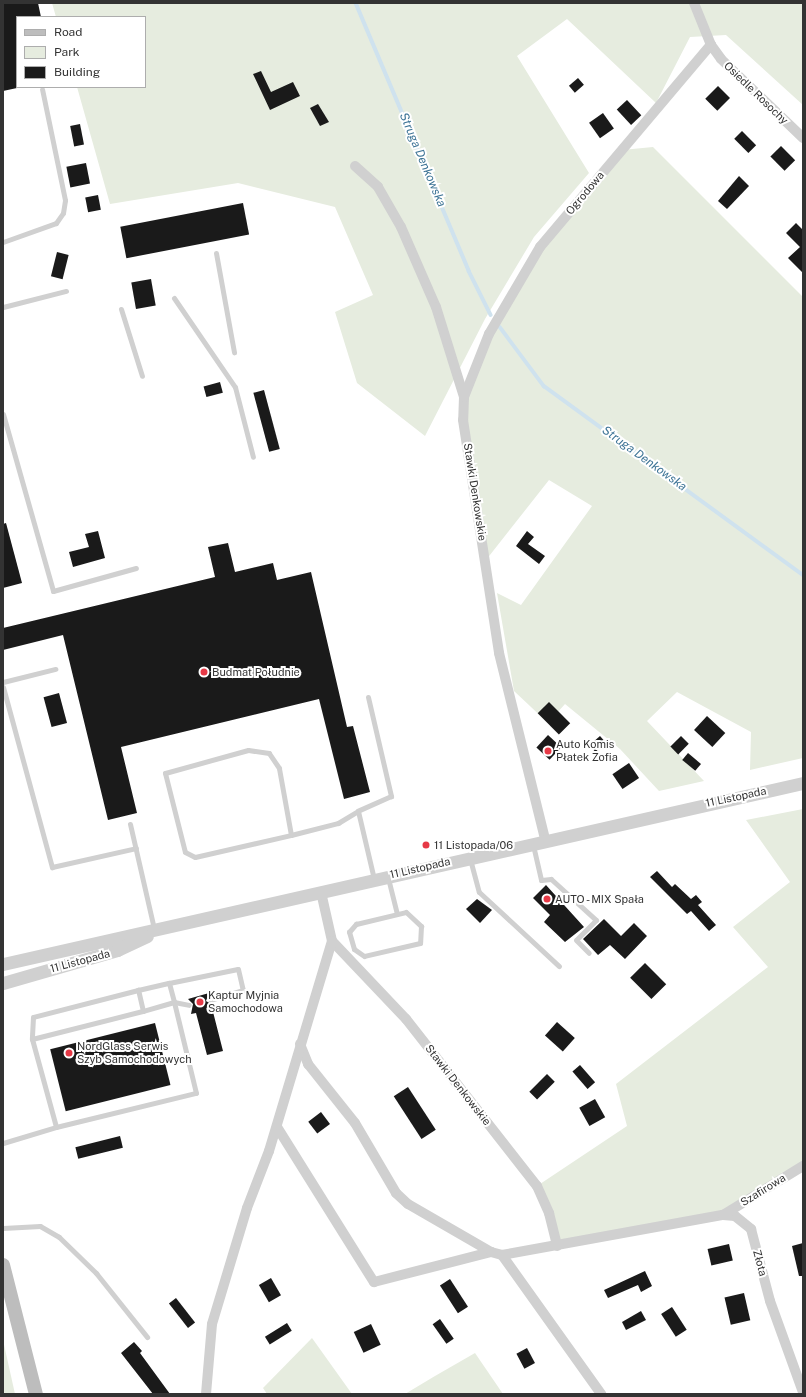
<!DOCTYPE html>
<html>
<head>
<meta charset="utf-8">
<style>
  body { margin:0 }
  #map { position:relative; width:806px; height:1397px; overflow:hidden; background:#fff; font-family:"Public Sans",sans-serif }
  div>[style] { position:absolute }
  .green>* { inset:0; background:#e6ecdf }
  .stream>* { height:3.5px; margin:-1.75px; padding:0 1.75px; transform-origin:1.75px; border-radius:1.75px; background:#cfe2ee }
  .building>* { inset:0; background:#1a1a1a; transform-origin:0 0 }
  .service>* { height:5px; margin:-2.5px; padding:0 2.5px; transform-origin:2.5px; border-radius:2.5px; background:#d0d0d0 }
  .minor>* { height:10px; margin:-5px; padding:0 5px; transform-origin:5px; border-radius:5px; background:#d0d0d0 }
  .tertiary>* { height:13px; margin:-6.5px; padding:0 6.5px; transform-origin:6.5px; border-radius:6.5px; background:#d0d0d0 }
  .secondary>* { height:14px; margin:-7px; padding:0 7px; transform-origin:7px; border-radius:7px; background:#bdbdbd }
  .dots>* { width:11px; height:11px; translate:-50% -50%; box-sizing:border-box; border:2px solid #fff; border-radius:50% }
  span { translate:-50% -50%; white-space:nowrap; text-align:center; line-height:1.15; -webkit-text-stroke:4px #fff; paint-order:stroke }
  .street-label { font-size:11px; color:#333 }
  .poi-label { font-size:11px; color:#333 }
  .left { translate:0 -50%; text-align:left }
  .water-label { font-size:12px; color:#3f7597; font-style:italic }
  .frame { position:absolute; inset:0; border:4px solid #333; pointer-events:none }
  .legend { position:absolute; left:16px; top:16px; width:130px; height:72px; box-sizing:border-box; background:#fff; border:1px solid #adadad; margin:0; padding:5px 7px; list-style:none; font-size:12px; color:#333 }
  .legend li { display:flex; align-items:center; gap:8px; height:20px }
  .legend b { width:20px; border:1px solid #adadad }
</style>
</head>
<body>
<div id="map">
  <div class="green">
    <i style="clip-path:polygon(52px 3px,803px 3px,803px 105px,726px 35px,690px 37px,656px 103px,567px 19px,517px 56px,589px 173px,534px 237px,485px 319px,425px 436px,357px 383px,335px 312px,373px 295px,335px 207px,238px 183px,110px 204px,77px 87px,145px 87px,145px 17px,56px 17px)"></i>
    <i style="clip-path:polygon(653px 147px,803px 297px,803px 758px,750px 770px,751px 732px,677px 692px,647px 721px,704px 781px,659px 791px,620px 749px,565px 704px,548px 723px,514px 691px,497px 593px,521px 605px,592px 506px,549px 480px,486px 560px,464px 397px,489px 334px,540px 247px,622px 150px)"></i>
    <i style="clip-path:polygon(803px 809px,803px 1166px,723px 1215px,557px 1246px,537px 1186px,627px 1126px,616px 1084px,768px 967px,733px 927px,790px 882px,746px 820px)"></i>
    <i style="clip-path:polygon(312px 1338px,352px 1394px,267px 1394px,263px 1388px)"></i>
    <i style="clip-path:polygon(3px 1340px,15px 1394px,3px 1394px)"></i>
    <i style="clip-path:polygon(475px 1353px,503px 1394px,405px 1394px,435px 1376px)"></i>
  </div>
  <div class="stream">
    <i style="left:356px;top:3px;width:291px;rotate:67.1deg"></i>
    <i style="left:469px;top:271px;width:49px;rotate:63.4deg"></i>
    <i style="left:500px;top:327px;width:74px;rotate:53.3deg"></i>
    <i style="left:544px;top:386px;width:321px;rotate:36.1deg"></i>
  </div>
  <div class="building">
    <i style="clip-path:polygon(3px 3px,38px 3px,41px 17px,17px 17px,17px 88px,3px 91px)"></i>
    <i style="clip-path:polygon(261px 71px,271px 92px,293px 82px,300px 96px,270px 110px,253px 74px)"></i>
    <i style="left:578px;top:78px;width:9px;height:12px;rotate:49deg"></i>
    <i style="left:718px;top:86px;width:17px;height:18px;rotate:45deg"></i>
    <i style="left:627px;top:100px;width:21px;height:14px;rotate:47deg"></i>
    <i style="clip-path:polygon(318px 104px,329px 122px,320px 126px,310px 108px)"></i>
    <i style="left:603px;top:113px;width:19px;height:17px;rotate:55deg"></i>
    <i style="left:80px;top:124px;width:21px;height:10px;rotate:79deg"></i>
    <i style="left:742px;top:131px;width:20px;height:11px;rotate:45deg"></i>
    <i style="left:781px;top:146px;width:20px;height:15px;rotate:45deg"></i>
    <i style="left:86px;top:163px;width:21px;height:20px;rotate:79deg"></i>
    <i style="clip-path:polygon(739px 176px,749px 186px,727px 209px,718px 201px)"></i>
    <i style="left:98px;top:195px;width:15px;height:13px;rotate:79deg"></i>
    <i style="left:243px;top:203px;width:32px;height:125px;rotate:79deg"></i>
    <i style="clip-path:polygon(796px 223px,803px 230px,803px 273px,788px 258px,800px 247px,786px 233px)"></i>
    <i style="left:57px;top:252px;width:12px;height:25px;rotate:14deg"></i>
    <i style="left:151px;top:279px;width:27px;height:20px;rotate:80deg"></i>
    <i style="left:220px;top:382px;width:11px;height:17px;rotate:75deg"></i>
    <i style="left:264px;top:390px;width:61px;height:11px;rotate:75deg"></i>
    <i style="clip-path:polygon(6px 523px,22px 583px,3px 588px,3px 524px)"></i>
    <i style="clip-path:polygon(98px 531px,105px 558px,73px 567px,69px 552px,89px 547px,85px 534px)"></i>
    <i style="clip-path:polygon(527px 531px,534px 537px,528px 544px,545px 556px,539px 564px,516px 546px)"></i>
    <i style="clip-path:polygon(228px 543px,235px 572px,273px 563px,277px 580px,311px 572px,347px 727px,353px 726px,370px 792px,344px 799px,319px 699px,121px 747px,137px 813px,108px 820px,63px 635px,3px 650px,3px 628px,215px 577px,208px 547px)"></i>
    <i style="left:59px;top:693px;width:31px;height:16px;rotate:75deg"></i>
    <i style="left:549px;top:702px;width:30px;height:16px;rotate:45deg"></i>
    <i style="left:707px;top:716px;width:25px;height:19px;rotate:43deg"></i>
    <i style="left:548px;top:735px;width:18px;height:17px;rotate:43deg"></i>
    <i style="left:600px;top:736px;width:9px;height:14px;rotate:49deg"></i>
    <i style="left:681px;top:736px;width:11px;height:15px;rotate:45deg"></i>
    <i style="left:688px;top:753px;width:17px;height:9px;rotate:40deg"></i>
    <i style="left:629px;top:763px;width:18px;height:20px;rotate:56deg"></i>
    <i style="clip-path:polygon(657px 871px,672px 887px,675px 884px,691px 899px,696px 895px,702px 902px,698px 905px,716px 925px,709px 931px,691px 911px,687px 914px,650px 877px)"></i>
    <i style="clip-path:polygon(546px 885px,584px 927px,565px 942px,544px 922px,550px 915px,533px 898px)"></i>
    <i style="clip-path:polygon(477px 899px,492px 910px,480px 923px,466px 909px)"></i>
    <i style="clip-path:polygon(604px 919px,621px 936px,634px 923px,647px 936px,625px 959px,610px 945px,598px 955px,583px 939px)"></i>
    <i style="left:645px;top:963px;width:30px;height:21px;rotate:45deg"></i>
    <i style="clip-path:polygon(209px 993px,206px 1001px,211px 1004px,223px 1051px,207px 1055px,196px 1013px,191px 1014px,193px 1004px,188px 999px)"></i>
    <i style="left:557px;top:1022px;width:24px;height:18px;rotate:42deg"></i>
    <i style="left:155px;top:1023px;width:64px;height:108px;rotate:76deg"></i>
    <i style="left:580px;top:1065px;width:23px;height:10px;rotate:49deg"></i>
    <i style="left:547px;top:1074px;width:11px;height:25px;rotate:45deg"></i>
    <i style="left:408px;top:1087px;width:51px;height:17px;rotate:57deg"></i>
    <i style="left:595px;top:1099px;width:21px;height:18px;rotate:61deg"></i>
    <i style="left:321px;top:1112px;width:15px;height:16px;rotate:53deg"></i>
    <i style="left:120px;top:1136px;width:12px;height:46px;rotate:76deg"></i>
    <i style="clip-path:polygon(803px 1243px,803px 1276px,799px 1276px,792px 1246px)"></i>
    <i style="left:729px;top:1244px;width:17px;height:22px;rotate:77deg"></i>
    <i style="clip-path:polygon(645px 1271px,652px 1286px,641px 1292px,638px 1285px,608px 1298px,604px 1290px)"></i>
    <i style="left:271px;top:1278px;width:20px;height:14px;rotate:60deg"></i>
    <i style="left:450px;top:1279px;width:33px;height:12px;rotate:57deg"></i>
    <i style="left:744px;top:1293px;width:28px;height:20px;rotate:77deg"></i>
    <i style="left:176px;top:1298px;width:31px;height:9px;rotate:52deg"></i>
    <i style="left:672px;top:1307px;width:27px;height:13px;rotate:57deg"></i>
    <i style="clip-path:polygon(641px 1311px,646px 1320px,626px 1330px,622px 1322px)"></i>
    <i style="left:440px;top:1319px;width:24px;height:9px;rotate:55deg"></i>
    <i style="left:287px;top:1323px;width:9px;height:26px;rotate:58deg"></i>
    <i style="left:371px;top:1324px;width:23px;height:19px;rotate:65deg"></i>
    <i style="clip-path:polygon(134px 1342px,142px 1351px,140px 1353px,170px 1394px,153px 1394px,121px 1353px)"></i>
    <i style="left:527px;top:1348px;width:17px;height:12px;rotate:62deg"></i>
  </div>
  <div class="service">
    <i style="left:3px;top:242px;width:56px;rotate:-19.7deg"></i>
    <i style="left:56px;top:223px;width:12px;rotate:-55deg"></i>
    <i style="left:63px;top:213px;width:13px;rotate:-81deg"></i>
    <i style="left:65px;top:200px;width:113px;rotate:-101.7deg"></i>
    <i style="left:216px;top:253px;width:101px;rotate:79.7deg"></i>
    <i style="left:174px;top:298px;width:108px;rotate:55.6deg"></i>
    <i style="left:235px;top:387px;width:72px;rotate:75.6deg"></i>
    <i style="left:3px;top:307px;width:65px;rotate:-14.3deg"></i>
    <i style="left:121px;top:309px;width:70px;rotate:72.6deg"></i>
    <i style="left:3px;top:414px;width:184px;rotate:74.2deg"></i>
    <i style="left:53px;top:591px;width:86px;rotate:-15.5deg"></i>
    <i style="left:3px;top:682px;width:54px;rotate:-14deg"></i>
    <i style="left:3px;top:687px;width:187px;rotate:74.8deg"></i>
    <i style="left:52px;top:867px;width:86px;rotate:-12.7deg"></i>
    <i style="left:368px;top:697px;width:102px;rotate:76.9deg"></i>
    <i style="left:391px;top:796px;width:36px;rotate:156deg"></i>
    <i style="left:358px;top:811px;width:70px;rotate:76.8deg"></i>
    <i style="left:130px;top:824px;width:108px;rotate:77.1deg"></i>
    <i style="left:291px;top:835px;width:68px;rotate:-100.2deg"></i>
    <i style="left:279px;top:768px;width:18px;rotate:-124deg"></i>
    <i style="left:269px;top:753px;width:21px;rotate:-172deg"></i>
    <i style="left:248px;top:750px;width:86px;rotate:164.5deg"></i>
    <i style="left:165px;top:773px;width:81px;rotate:75.8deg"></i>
    <i style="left:185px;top:852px;width:11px;rotate:27deg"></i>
    <i style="left:195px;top:857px;width:98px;rotate:-12.9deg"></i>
    <i style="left:291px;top:835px;width:49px;rotate:-14.3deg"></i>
    <i style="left:338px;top:823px;width:23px;rotate:-31deg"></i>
    <i style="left:533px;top:845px;width:36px;rotate:77deg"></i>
    <i style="left:541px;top:880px;width:10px;rotate:-6deg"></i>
    <i style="left:551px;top:879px;width:61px;rotate:42.3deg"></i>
    <i style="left:596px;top:920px;width:28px;rotate:135deg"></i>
    <i style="left:576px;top:940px;width:18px;rotate:45deg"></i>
    <i style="left:470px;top:859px;width:34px;rotate:75deg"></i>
    <i style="left:479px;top:892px;width:109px;rotate:42.8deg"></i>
    <i style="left:388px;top:878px;width:36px;rotate:76deg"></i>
    <i style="left:406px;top:912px;width:21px;rotate:43deg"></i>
    <i style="left:421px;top:926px;width:17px;rotate:93deg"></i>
    <i style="left:420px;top:943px;width:57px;rotate:166.9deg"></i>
    <i style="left:364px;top:956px;width:12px;rotate:-145deg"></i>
    <i style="left:354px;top:949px;width:18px;rotate:-106deg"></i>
    <i style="left:349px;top:932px;width:11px;rotate:-49deg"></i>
    <i style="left:356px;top:924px;width:51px;rotate:-13.5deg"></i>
    <i style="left:169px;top:983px;width:70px;rotate:-11.5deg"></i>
    <i style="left:238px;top:969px;width:22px;rotate:77deg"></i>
    <i style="left:243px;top:990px;width:34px;rotate:163deg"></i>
    <i style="left:138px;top:990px;width:32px;rotate:-13deg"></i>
    <i style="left:169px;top:983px;width:20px;rotate:75deg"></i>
    <i style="left:174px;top:1002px;width:15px;rotate:11deg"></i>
    <i style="left:32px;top:1039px;width:114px;rotate:-14.2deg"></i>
    <i style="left:143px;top:1011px;width:22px;rotate:-103deg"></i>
    <i style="left:138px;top:990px;width:108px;rotate:165.6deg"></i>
    <i style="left:33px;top:1017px;width:22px;rotate:93deg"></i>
    <i style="left:32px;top:1039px;width:91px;rotate:74.7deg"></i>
    <i style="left:56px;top:1127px;width:144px;rotate:-13.7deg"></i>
    <i style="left:196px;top:1093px;width:94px;rotate:-103.6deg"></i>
    <i style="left:174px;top:1002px;width:32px;rotate:164deg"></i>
    <i style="left:3px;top:1143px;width:55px;rotate:-16.8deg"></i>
    <i style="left:3px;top:1228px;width:37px;rotate:-3deg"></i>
    <i style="left:40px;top:1226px;width:22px;rotate:30deg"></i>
    <i style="left:59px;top:1237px;width:52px;rotate:44.2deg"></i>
    <i style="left:96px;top:1273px;width:82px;rotate:51.4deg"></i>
  </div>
  <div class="minor">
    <i style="left:694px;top:3px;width:45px;rotate:68deg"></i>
    <i style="left:711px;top:45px;width:17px;rotate:54deg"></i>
    <i style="left:721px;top:59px;width:114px;rotate:43.9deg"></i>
    <i style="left:355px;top:166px;width:31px;rotate:42deg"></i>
    <i style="left:378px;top:187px;width:46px;rotate:60.1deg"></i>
    <i style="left:401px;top:227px;width:87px;rotate:66.4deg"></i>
    <i style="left:436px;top:307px;width:94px;rotate:72.7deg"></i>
    <i style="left:464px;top:397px;width:23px;rotate:92deg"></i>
    <i style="left:463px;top:420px;width:236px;rotate:81.2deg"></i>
    <i style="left:499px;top:653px;width:192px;rotate:76.1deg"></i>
    <i style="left:464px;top:397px;width:68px;rotate:-68.4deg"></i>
    <i style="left:489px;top:334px;width:101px;rotate:-59.6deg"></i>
    <i style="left:540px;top:247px;width:265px;rotate:-49.8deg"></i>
    <i style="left:321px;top:892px;width:50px;rotate:77.3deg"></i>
    <i style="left:332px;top:941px;width:108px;rotate:46.5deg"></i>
    <i style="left:406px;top:1019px;width:212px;rotate:51.9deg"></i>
    <i style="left:537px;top:1186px;width:30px;rotate:66deg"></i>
    <i style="left:549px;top:1213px;width:34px;rotate:76deg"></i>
    <i style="left:300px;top:1044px;width:22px;rotate:68deg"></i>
    <i style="left:308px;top:1064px;width:75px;rotate:51.5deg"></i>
    <i style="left:355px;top:1123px;width:81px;rotate:59.6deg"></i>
    <i style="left:396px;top:1193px;width:16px;rotate:43deg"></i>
    <i style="left:408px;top:1204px;width:96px;rotate:30deg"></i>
    <i style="left:277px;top:1127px;width:183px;rotate:58deg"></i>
    <i style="left:374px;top:1282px;width:121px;rotate:-14.4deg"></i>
    <i style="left:491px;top:1252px;width:11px;rotate:15deg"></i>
    <i style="left:502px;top:1255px;width:225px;rotate:-10.3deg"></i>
    <i style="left:723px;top:1215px;width:12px;rotate:5deg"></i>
    <i style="left:735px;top:1216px;width:21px;rotate:39deg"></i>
    <i style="left:751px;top:1229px;width:74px;rotate:75.2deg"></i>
    <i style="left:770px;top:1301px;width:97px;rotate:70.1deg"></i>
    <i style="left:723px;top:1215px;width:94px;rotate:-31.5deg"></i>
    <i style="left:502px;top:1255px;width:171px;rotate:54.5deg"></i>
    <i style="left:206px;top:1394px;width:70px;rotate:-85.1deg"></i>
    <i style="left:212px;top:1324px;width:121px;rotate:-73.2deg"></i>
    <i style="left:247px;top:1208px;width:61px;rotate:-68.9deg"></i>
    <i style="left:269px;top:1151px;width:219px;rotate:-73.3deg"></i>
  </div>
  <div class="tertiary">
    <i style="left:3px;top:964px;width:820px;rotate:-12.75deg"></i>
    <i style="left:3px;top:983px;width:119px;rotate:-16.1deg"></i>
    <i style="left:117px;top:950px;width:33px;rotate:-25deg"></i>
  </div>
  <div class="secondary">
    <i style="left:3px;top:1265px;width:133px;rotate:75.7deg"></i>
  </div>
  <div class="dots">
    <i style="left:204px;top:672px;background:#e63946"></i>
    <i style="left:548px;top:751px;background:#e63946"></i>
    <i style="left:426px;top:845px;background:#e63946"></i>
    <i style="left:547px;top:899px;background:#e63946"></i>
    <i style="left:200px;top:1002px;background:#e63946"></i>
    <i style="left:69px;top:1053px;background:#e63946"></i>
  </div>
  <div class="street-label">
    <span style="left:756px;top:93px;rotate:44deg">Osiedle Rosochy</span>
    <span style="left:585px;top:193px;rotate:-50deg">Ogrodowa</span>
    <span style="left:475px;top:492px;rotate:81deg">Stawki Denkowskie</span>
    <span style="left:736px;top:797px;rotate:-12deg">11 Listopada</span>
    <span style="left:420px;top:868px;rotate:-13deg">11 Listopada</span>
    <span style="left:80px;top:961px;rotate:-15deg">11 Listopada</span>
    <span style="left:458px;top:1085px;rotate:52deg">Stawki Denkowskie</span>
    <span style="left:763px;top:1190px;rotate:-32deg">Szafirowa</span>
    <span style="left:760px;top:1263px;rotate:75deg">Złota</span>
  </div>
  <div class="poi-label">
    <span class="left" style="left:212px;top:672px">Budmat Południe</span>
    <span class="left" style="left:556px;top:751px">Auto Komis<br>Płatek Zofia</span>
    <span class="left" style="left:434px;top:845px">11 Listopada/06</span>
    <span class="left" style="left:555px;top:899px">AUTO - MIX Spała</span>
    <span class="left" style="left:208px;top:1002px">Kaptur Myjnia<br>Samochodowa</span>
    <span class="left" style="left:77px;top:1053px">NordGlass Serwis<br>Szyb Samochodowych</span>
  </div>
  <div class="water-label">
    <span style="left:422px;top:160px;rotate:67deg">Struga Denkowska</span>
    <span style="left:644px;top:459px;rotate:36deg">Struga Denkowska</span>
  </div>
  <div class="frame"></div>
  <ul class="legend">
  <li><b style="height:5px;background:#bdbdbd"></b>Road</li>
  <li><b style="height:11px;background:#e6ecdf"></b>Park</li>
  <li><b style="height:11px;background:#1a1a1a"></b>Building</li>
  </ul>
</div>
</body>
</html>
